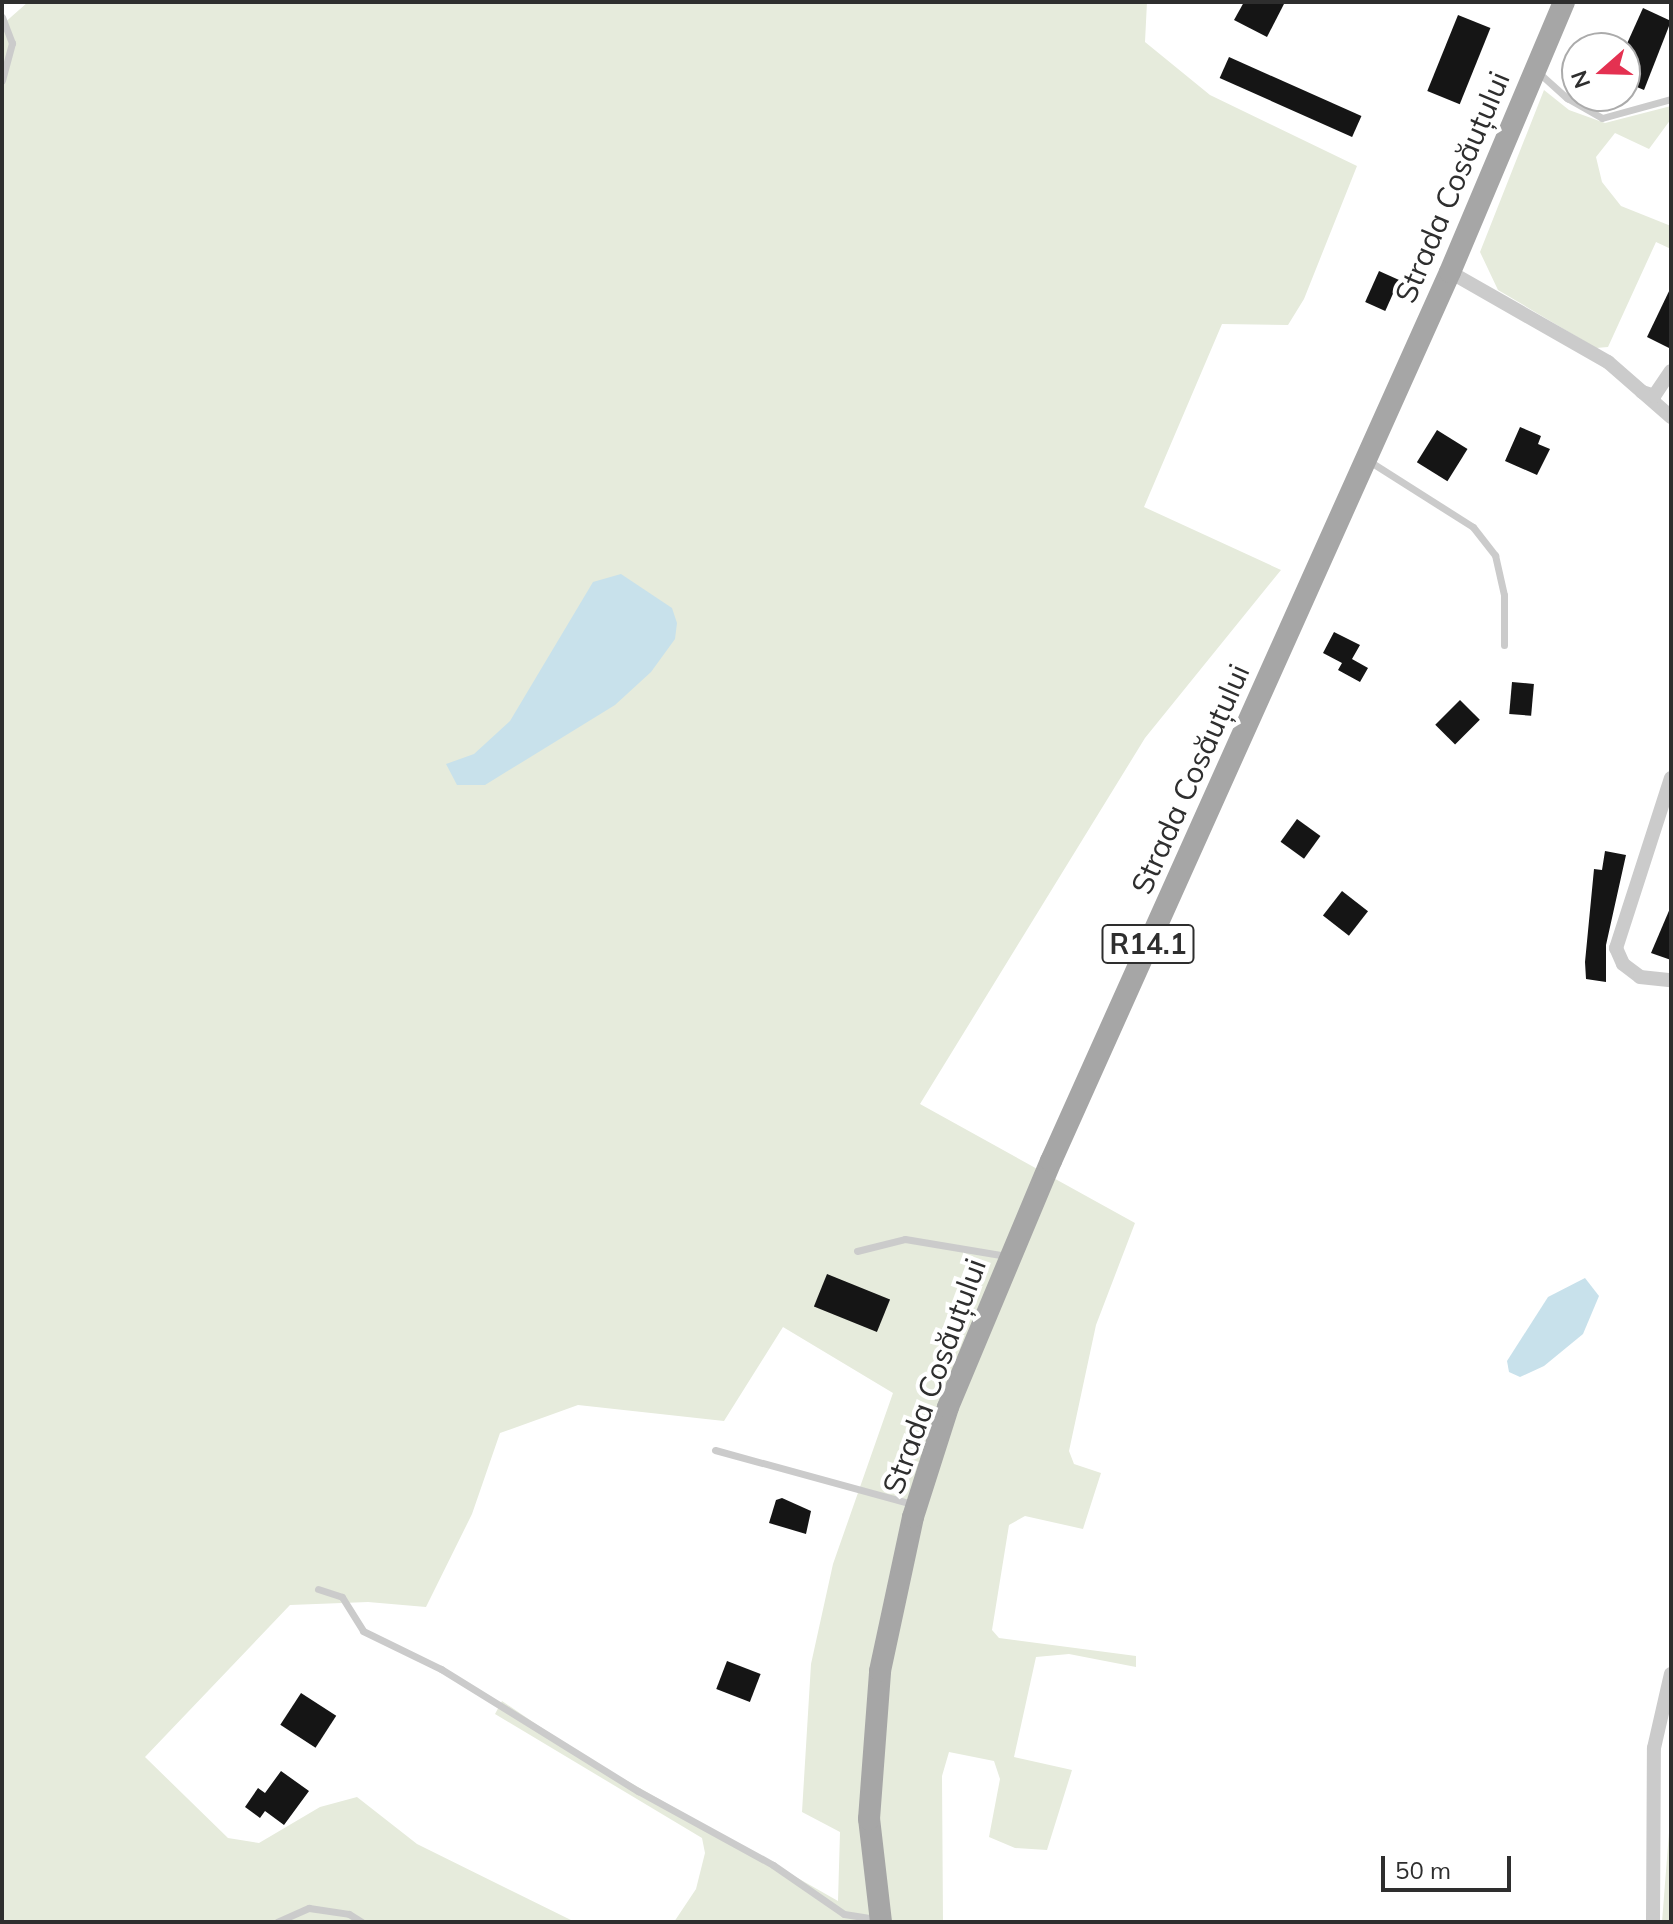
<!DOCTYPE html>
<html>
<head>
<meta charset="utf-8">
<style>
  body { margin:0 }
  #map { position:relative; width:1673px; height:1924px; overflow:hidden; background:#fff; font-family:Mulish,sans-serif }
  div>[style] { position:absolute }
  .green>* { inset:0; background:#e6ebdc }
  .water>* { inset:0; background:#c8e1eb }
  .building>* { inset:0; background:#151515; transform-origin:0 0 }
  .service>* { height:7px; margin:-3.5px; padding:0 3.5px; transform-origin:3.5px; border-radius:3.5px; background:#cbcbcb }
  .minor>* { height:14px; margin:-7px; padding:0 7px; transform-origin:7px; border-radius:7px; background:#cbcbcb }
  .primary>* { height:22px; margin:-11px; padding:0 11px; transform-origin:11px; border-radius:11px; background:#a6a6a6 }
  span { translate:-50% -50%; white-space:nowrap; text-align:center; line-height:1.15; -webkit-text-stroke:8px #fff; paint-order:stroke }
  .shield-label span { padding:2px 6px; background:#fff; border:2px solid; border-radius:6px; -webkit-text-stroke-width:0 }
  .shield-label { font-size:28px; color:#2e2e2e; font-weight:700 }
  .street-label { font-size:30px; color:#2e2e2e }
  .frame { position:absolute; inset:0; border:4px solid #2e2e2e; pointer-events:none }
  .north { position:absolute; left:1561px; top:32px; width:80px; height:80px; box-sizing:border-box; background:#fff; border:2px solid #ababab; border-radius:50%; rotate:250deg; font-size:22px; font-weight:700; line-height:32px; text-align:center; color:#2e2e2e }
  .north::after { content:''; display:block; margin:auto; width:28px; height:36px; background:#e43151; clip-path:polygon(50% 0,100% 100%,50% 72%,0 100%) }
  .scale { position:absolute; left:1381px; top:1856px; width:130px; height:36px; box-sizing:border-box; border:4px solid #2e2e2e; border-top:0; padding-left:10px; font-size:24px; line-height:28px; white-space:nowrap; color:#2e2e2e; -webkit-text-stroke:6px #fff; paint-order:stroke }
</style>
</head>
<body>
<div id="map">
  <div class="green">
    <i style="clip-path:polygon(28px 2px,1147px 2px,1145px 42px,1210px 95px,1357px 166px,1304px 299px,1288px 325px,1222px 324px,1144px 507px,1281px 570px,1145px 738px,920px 1104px,1135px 1223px,1096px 1325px,1069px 1451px,1074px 1464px,1101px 1473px,1083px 1529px,1025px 1516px,1009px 1525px,992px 1630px,999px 1638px,1136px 1656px,1136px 1667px,1069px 1654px,1036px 1657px,1014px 1757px,1072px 1770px,1047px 1850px,1015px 1848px,989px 1837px,1000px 1779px,994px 1761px,949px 1752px,942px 1776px,943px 1922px,674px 1922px,696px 1889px,705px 1853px,702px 1838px,495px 1714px,502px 1701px,580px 1754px,838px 1901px,840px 1832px,802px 1812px,811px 1664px,833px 1564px,893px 1393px,783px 1327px,724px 1421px,578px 1405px,500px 1433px,472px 1514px,426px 1607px,368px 1602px,290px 1605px,145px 1757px,228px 1838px,259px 1843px,320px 1807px,357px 1797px,417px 1844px,575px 1922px,2px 1922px,2px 25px)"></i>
    <i style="clip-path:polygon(1544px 90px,1569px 110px,1605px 123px,1671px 106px,1671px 119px,1649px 149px,1615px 133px,1596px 157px,1602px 182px,1621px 206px,1671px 226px,1671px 249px,1656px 242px,1608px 347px,1596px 348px,1498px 290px,1480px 252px)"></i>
    <i style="clip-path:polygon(1671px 1819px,1671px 1922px,1662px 1922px,1670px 1820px)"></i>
  </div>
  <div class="water">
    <i style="clip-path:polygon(621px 574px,672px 608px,677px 623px,675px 639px,651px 672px,615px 705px,485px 785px,457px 785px,446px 764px,474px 754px,510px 721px,593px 582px)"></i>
    <i style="clip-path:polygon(1585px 1278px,1599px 1296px,1583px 1334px,1544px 1366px,1520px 1377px,1509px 1372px,1507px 1361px,1548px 1297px)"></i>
  </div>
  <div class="building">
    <i style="clip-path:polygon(1244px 2px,1285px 2px,1267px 37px,1234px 20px)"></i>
    <i style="clip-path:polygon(1643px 8px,1671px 21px,1644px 90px,1625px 82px,1625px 48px)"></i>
    <i style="left:1458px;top:15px;width:35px;height:82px;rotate:22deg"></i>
    <i style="left:1229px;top:57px;width:145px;height:23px;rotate:24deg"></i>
    <i style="left:1379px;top:271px;width:22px;height:34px;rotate:24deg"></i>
    <i style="clip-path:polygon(1671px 287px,1671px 349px,1647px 337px)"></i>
    <i style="clip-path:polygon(1520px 427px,1541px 436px,1538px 444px,1550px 449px,1537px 475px,1505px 461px)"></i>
    <i style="left:1437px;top:430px;width:36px;height:38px;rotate:32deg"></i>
    <i style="clip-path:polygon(1334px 632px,1360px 645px,1352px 659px,1368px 668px,1360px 682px,1338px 670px,1342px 663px,1323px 653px)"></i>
    <i style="left:1512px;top:682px;width:22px;height:32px;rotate:5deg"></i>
    <i style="left:1460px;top:700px;width:28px;height:35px;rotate:45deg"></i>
    <i style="left:1297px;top:819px;width:29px;height:28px;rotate:36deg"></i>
    <i style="clip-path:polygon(1605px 851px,1626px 855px,1606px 945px,1606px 982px,1586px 979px,1585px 962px,1594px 869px,1602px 870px)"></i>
    <i style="left:1342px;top:891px;width:33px;height:31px;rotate:38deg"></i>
    <i style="clip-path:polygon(1671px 906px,1671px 960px,1651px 953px)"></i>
    <i style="left:827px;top:1274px;width:68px;height:35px;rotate:22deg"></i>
    <i style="clip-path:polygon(782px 1498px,811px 1511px,806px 1534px,769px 1523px,776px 1500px)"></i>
    <i style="left:727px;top:1661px;width:36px;height:30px;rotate:21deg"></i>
    <i style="left:301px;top:1693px;width:42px;height:38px;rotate:33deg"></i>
    <i style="clip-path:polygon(281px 1771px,309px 1791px,284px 1825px,265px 1811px,260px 1818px,245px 1807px,258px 1788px,265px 1793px)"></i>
  </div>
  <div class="service">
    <i style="left:2px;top:17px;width:28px;rotate:69deg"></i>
    <i style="left:12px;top:43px;width:39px;rotate:105deg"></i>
    <i style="left:1539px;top:73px;width:38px;rotate:42deg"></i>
    <i style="left:1567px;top:98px;width:40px;rotate:29.7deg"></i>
    <i style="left:1602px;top:118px;width:72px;rotate:-15.4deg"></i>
    <i style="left:1369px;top:461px;width:123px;rotate:32.4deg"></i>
    <i style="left:1473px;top:527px;width:36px;rotate:52deg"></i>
    <i style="left:1495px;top:555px;width:41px;rotate:77.3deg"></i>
    <i style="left:1504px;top:595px;width:50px;rotate:90deg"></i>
    <i style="left:857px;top:1251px;width:49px;rotate:-14deg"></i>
    <i style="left:905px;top:1239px;width:103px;rotate:9.5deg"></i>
    <i style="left:715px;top:1450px;width:205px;rotate:15.3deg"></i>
    <i style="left:318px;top:1589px;width:25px;rotate:18deg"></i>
    <i style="left:342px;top:1597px;width:40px;rotate:58deg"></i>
    <i style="left:363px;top:1631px;width:87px;rotate:26deg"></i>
    <i style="left:441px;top:1669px;width:232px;rotate:31.8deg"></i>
    <i style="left:638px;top:1791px;width:154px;rotate:28.7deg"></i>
    <i style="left:773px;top:1865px;width:86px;rotate:34.6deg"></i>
    <i style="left:844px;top:1914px;width:32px;rotate:9deg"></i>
    <i style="left:277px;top:1922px;width:35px;rotate:-24deg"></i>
    <i style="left:309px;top:1908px;width:40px;rotate:8.5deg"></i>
    <i style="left:349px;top:1914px;width:15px;rotate:32deg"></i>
  </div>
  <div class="minor">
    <i style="left:1450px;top:272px;width:182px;rotate:29.7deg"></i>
    <i style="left:1608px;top:362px;width:84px;rotate:41.1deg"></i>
    <i style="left:1642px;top:392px;width:13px;rotate:18deg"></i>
    <i style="left:1654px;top:396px;width:30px;rotate:-56deg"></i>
    <i style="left:1671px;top:778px;width:179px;rotate:107.9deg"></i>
    <i style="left:1616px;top:948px;width:17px;rotate:66deg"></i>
    <i style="left:1623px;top:964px;width:21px;rotate:37deg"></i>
    <i style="left:1640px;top:977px;width:31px;rotate:6deg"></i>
    <i style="left:1653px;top:1922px;width:174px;rotate:-89.7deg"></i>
    <i style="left:1654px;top:1748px;width:76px;rotate:-77.1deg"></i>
  </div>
  <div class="primary">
    <i style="left:881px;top:1922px;width:104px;rotate:-96.6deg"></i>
    <i style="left:869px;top:1819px;width:148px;rotate:-85.7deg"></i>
    <i style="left:880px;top:1671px;width:157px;rotate:-77.9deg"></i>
    <i style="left:913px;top:1517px;width:115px;rotate:-72.3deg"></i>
    <i style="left:948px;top:1407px;width:267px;rotate:-67.3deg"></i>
    <i style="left:1051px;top:1161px;width:974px;rotate:-65.83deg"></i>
    <i style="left:1450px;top:272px;width:293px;rotate:-67.1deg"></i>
  </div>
  <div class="shield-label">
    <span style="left:1148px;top:944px">R14.1</span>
  </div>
  <div class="street-label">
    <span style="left:1452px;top:187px;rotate:-67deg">Strada Cosăuțului</span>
    <span style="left:1190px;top:779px;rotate:-66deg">Strada Cosăuțului</span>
    <span style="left:934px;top:1376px;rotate:-70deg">Strada Cosăuțului</span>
  </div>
  <div class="frame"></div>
  <div class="north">N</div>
  <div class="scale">50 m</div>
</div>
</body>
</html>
